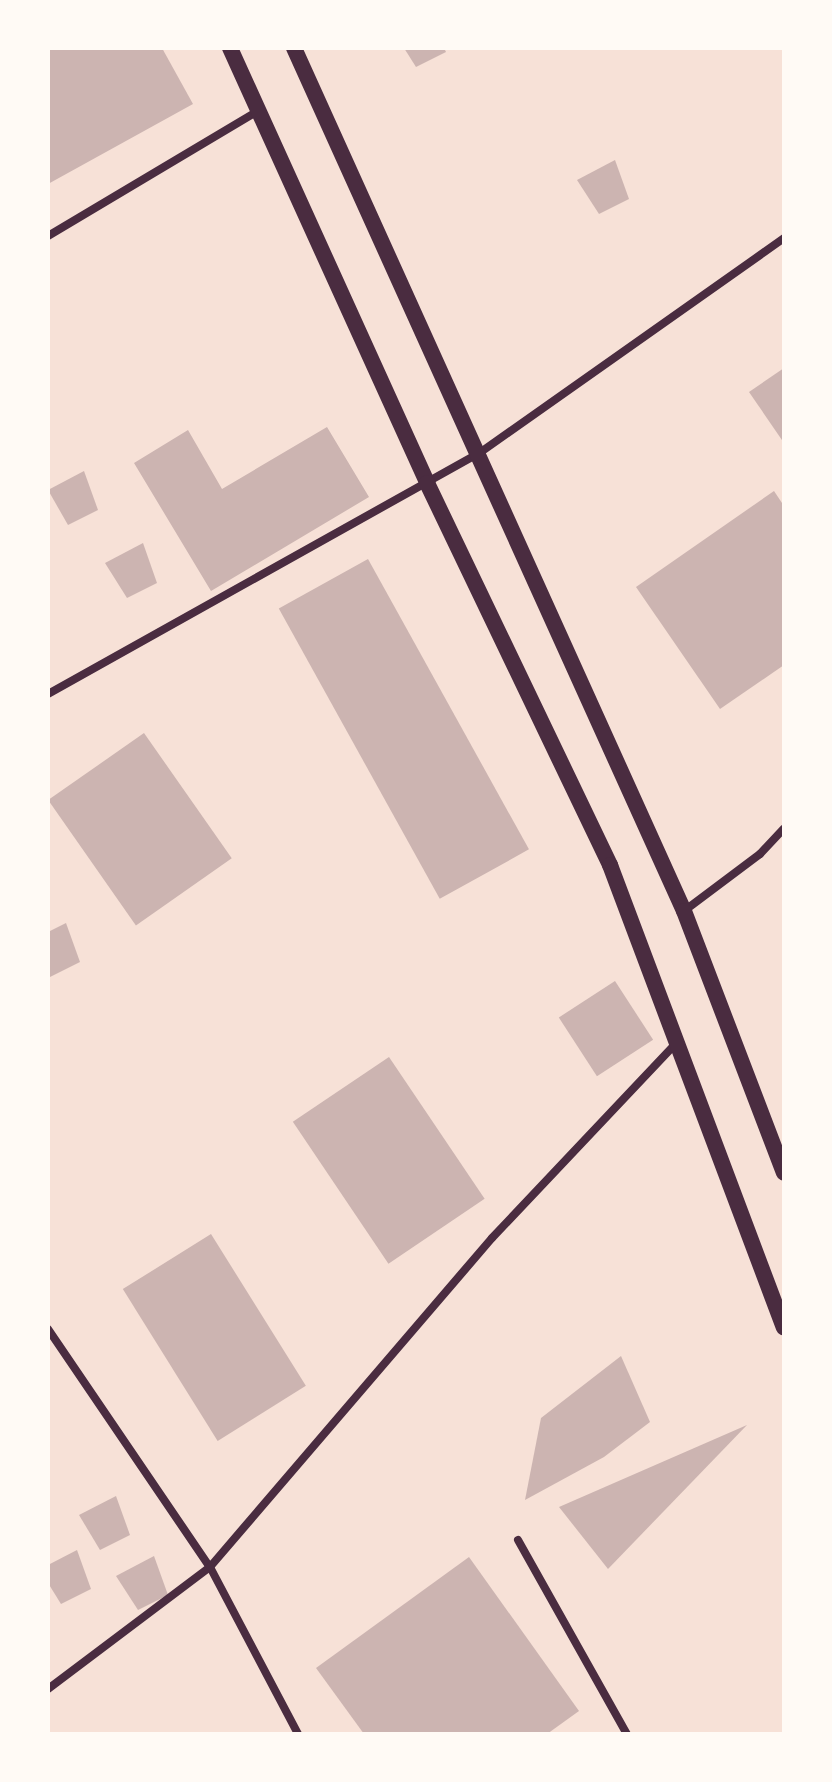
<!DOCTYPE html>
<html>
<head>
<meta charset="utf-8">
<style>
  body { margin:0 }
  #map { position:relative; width:832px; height:1782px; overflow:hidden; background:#f7e1d7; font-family:"Alegreya Sans",sans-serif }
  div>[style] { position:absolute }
  .building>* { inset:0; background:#ccb4b1; transform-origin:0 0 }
  .minor>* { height:8px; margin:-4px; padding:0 4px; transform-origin:4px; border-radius:4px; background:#4a2c40 }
  .secondary>* { height:16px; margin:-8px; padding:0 8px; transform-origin:8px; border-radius:8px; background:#4a2c40 }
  span { translate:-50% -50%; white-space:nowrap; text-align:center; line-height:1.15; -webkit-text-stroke:8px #fffaf5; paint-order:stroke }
  .frame { position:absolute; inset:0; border:50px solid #fffaf5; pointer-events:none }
</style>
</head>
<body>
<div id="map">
  <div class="building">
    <i style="clip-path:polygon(48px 48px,162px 48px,193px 104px,48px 184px)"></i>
    <i style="clip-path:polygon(404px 48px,444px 48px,446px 52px,416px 67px)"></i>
    <i style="clip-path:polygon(615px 160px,629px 199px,599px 214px,577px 180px)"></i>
    <i style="clip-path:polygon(784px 368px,784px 443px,749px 392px)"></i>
    <i style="clip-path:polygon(327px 427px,369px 497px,211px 591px,134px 463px,188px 430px,222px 489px)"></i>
    <i style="clip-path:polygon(84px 471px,98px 510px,68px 525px,48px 490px)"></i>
    <i style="clip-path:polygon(774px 491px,784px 506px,784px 665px,720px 709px,636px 587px)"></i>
    <i style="clip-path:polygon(143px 543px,157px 583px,127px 598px,105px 563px)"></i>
    <i style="left:368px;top:559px;width:332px;height:102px;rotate:61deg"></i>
    <i style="left:144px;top:733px;width:153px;height:117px;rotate:55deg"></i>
    <i style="clip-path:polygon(66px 923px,80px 962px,50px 977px,48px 932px)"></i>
    <i style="left:615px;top:981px;width:70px;height:67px;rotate:57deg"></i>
    <i style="left:389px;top:1057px;width:171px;height:116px;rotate:56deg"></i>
    <i style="left:211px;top:1234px;width:179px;height:104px;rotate:58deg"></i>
    <i style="clip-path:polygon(621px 1356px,650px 1422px,604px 1457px,525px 1500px,541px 1418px)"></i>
    <i style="clip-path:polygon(747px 1425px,608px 1569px,559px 1507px)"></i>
    <i style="clip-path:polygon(116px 1496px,130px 1535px,100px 1550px,79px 1515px)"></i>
    <i style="clip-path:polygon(77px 1550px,91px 1589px,61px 1604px,48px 1583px,48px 1565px)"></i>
    <i style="clip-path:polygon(154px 1556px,168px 1595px,138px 1610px,116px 1576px)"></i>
    <i style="clip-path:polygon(469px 1557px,579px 1711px,547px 1734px,364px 1734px,316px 1668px)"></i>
  </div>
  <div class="minor">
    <i style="left:48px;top:236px;width:244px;rotate:-30.8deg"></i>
    <i style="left:48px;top:694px;width:492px;rotate:-29.2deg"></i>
    <i style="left:478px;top:454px;width:375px;rotate:-35.2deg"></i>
    <i style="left:684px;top:911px;width:95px;rotate:-36.9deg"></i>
    <i style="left:760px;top:854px;width:35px;rotate:-47deg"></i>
    <i style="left:48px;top:1329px;width:288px;rotate:55.8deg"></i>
    <i style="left:210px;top:1567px;width:189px;rotate:62.2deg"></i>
    <i style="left:518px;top:1540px;width:223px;rotate:60.7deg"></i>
    <i style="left:48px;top:1689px;width:203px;rotate:-37deg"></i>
    <i style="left:210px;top:1567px;width:433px;rotate:-49.4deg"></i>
    <i style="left:492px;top:1238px;width:271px;rotate:-46.6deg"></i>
  </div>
  <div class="secondary">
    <i style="left:230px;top:48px;width:478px;rotate:65.6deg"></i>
    <i style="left:427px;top:483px;width:424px;rotate:64.4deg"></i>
    <i style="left:610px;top:865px;width:494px;rotate:69.4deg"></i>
    <i style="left:294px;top:48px;width:947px;rotate:65.68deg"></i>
    <i style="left:684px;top:911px;width:280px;rotate:69.1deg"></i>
  </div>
  <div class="frame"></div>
</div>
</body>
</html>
